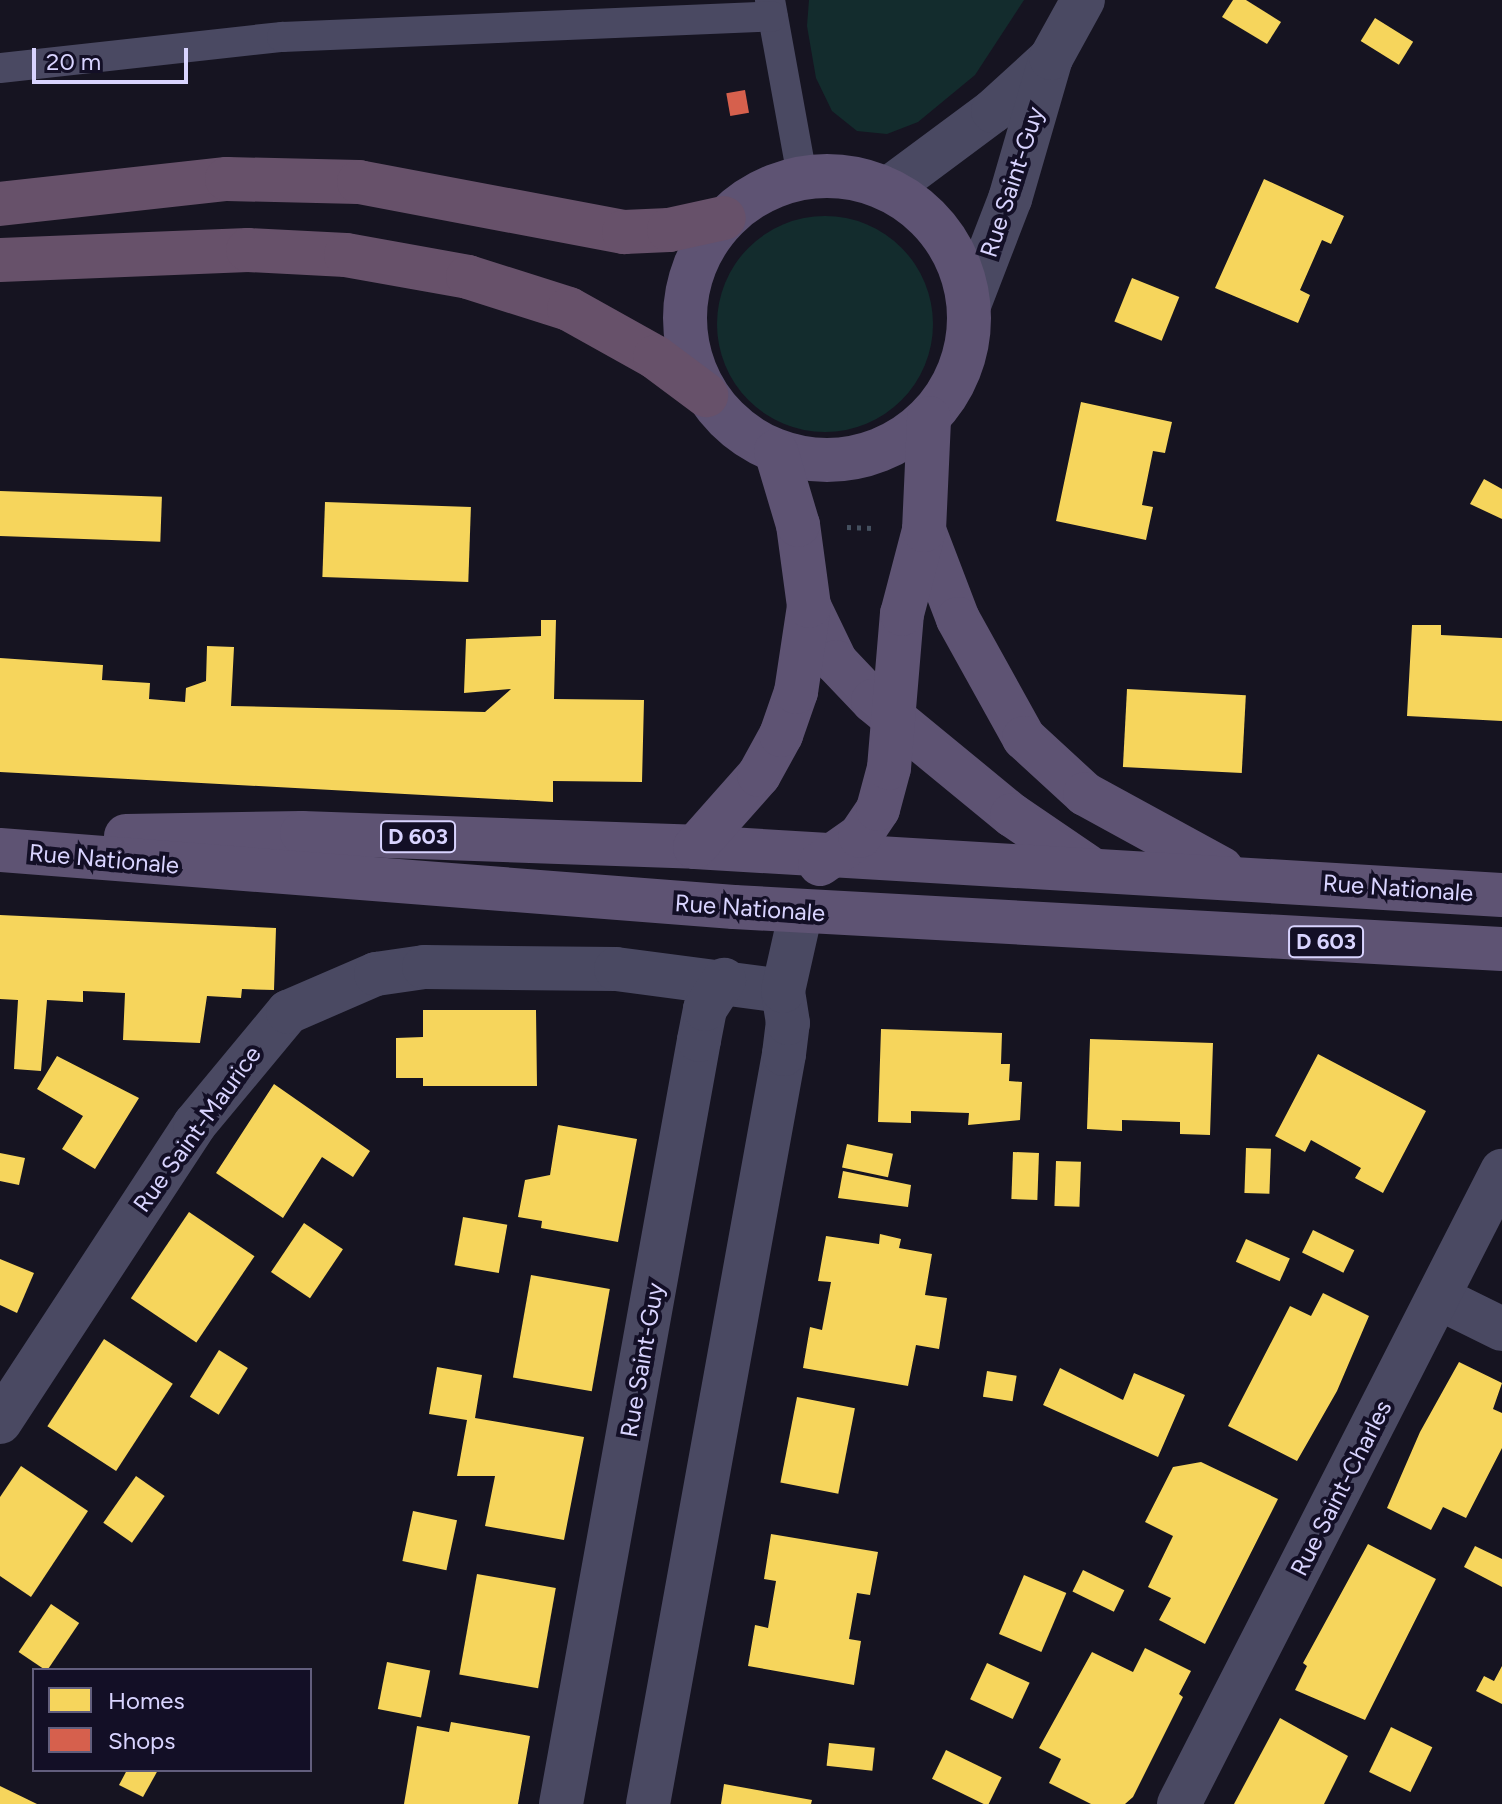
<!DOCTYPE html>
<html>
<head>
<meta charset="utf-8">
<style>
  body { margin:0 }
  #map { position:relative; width:1502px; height:1804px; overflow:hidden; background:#161421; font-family:Figtree,sans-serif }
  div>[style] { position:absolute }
  .green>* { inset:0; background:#132c2d }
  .round { border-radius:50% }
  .homes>* { inset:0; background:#f6d55c; transform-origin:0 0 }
  .shops>* { inset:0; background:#d6604d; transform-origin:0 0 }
  .path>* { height:5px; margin-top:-2.5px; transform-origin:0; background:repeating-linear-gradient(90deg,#44505f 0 4px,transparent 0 10px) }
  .service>* { height:30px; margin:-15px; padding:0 15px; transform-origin:15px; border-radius:15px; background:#4a4962 }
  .minor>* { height:44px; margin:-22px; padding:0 22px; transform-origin:22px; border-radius:22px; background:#4a4962 }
  .primary>* { height:44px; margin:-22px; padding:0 22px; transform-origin:22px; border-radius:22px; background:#5e5373 }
  .primary>.ring { margin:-22px; padding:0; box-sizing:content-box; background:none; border:44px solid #5e5373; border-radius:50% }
  .motorway>* { height:44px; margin:-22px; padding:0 22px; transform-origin:22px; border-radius:22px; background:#67516a }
  span { translate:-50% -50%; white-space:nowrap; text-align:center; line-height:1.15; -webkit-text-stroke:8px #130f26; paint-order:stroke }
  .shield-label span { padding:2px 6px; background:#130f26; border:2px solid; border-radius:6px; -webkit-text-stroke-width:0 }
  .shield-label { font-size:22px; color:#d9d4ff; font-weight:700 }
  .street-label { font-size:24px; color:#d9d4ff }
  .legend { position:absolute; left:32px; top:1668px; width:280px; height:104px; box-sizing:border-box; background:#130f26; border:2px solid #625e7d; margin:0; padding:10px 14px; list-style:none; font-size:24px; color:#d9d4ff }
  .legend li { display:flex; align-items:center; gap:16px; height:40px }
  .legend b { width:40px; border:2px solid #625e7d }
  .scale { position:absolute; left:32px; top:48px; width:156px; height:36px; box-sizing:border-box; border:4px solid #d9d4ff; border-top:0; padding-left:10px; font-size:24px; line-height:28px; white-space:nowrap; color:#d9d4ff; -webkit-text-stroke:6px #130f26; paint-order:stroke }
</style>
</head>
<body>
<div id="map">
  <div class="green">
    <i style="clip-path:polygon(809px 0,1024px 0,975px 75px,918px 122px,887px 134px,857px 131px,832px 111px,816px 78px,807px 26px)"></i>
    <i class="round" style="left:717px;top:216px;width:216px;height:216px"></i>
  </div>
  <div class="homes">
    <i style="clip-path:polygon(1233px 0,1246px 0,1281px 22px,1267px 44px,1222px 17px)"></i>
    <i style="left:1375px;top:18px;width:45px;height:27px;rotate:32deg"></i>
    <i style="clip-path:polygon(1264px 179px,1344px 216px,1331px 244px,1322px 240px,1300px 290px,1310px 295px,1298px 323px,1215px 288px)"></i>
    <i style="left:1132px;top:278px;width:51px;height:47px;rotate:22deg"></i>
    <i style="clip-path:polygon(1081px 402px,1172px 422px,1165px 453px,1153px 451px,1142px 505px,1153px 507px,1146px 540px,1056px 521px)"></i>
    <i style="clip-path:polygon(1484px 479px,1502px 489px,1502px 519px,1470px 504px)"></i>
    <i style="left:0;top:491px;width:162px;height:45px;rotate:2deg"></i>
    <i style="left:325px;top:502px;width:146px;height:75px;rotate:2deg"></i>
    <i style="clip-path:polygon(541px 620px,556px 620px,554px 699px,644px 700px,642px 782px,553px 781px,553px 802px,0 772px,0 658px,103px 665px,102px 680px,150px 683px,149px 699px,185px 702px,186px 688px,206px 681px,207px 646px,234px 647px,231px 706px,485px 712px,511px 689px,464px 693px,466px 639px,541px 636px)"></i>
    <i style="clip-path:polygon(1412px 625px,1441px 625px,1441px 635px,1502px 638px,1502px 721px,1407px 716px)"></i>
    <i style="left:1127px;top:689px;width:119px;height:78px;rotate:3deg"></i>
    <i style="clip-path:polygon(0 915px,276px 928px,274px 990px,242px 989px,241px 998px,207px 996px,200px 1043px,123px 1040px,125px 993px,83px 991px,83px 1002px,47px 1000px,41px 1071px,14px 1069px,18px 1000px,0 999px)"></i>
    <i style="clip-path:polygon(423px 1010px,536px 1010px,537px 1086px,423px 1086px,423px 1078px,396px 1078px,396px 1038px,423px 1037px)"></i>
    <i style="clip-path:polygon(881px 1029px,1002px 1033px,1001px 1064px,1010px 1064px,1009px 1081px,1022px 1082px,1020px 1120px,968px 1125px,969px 1113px,911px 1111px,911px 1123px,878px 1122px)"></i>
    <i style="clip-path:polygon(1090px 1039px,1213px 1043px,1210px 1135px,1180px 1134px,1180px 1122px,1122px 1120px,1122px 1131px,1087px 1129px)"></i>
    <i style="clip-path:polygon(1318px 1054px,1426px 1111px,1383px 1193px,1355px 1178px,1361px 1168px,1311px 1140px,1305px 1152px,1275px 1136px)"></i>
    <i style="clip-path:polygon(57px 1056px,139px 1098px,95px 1169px,62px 1149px,83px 1116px,37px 1089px)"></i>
    <i style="clip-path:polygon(274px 1084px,370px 1151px,353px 1177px,322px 1157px,283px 1218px,216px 1173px)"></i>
    <i style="clip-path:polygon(558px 1125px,637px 1139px,618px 1242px,541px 1228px,542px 1221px,518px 1217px,525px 1180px,550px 1175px)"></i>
    <i style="left:847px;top:1144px;width:47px;height:24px;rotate:12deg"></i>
    <i style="left:1246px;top:1148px;width:25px;height:45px;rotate:2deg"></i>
    <i style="left:1013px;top:1152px;width:26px;height:47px;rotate:2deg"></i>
    <i style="clip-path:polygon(0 1153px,25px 1158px,19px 1185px,0 1181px)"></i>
    <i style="left:1056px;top:1161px;width:25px;height:45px;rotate:2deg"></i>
    <i style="clip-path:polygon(843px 1171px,911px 1185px,908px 1207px,838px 1198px)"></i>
    <i style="left:189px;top:1212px;width:79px;height:104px;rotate:34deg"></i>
    <i style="left:463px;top:1217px;width:45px;height:49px;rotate:10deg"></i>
    <i style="left:304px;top:1223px;width:47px;height:59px;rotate:34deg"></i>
    <i style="left:1313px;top:1230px;width:46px;height:25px;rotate:26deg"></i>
    <i style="clip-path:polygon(880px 1234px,901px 1239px,899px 1248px,932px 1254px,925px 1295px,947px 1298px,939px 1349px,916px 1345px,908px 1386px,803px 1368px,810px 1327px,822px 1330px,831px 1282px,818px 1281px,826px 1236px,879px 1244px)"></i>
    <i style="left:1246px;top:1239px;width:48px;height:25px;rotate:24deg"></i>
    <i style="clip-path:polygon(0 1259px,34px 1273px,17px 1313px,0 1305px)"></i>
    <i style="left:531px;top:1275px;width:80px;height:104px;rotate:10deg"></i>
    <i style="clip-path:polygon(1323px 1293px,1369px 1316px,1337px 1391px,1297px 1461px,1228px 1426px,1290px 1306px,1311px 1316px)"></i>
    <i style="left:104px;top:1339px;width:82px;height:104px;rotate:33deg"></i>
    <i style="left:219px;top:1350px;width:34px;height:55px;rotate:32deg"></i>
    <i style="clip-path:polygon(1459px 1362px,1502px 1383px,1493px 1409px,1502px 1413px,1502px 1448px,1466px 1518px,1443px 1507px,1431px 1530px,1387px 1508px,1420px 1432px)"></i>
    <i style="clip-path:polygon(437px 1367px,482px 1375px,475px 1418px,584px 1437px,564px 1540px,485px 1526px,495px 1476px,457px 1476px,467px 1420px,429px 1414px)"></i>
    <i style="clip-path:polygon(1060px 1368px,1123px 1400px,1134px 1373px,1185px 1395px,1158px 1457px,1043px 1405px)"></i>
    <i style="left:987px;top:1371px;width:30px;height:26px;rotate:9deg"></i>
    <i style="left:797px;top:1397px;width:59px;height:87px;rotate:11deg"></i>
    <i style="clip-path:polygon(1201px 1462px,1278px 1499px,1205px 1644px,1159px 1620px,1171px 1598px,1148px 1587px,1173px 1536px,1145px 1522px,1173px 1467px)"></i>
    <i style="clip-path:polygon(21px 1466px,88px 1511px,31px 1597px,0 1576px,0 1497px)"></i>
    <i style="left:136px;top:1476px;width:35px;height:57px;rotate:35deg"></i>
    <i style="left:413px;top:1511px;width:45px;height:51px;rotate:12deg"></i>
    <i style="clip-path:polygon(771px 1534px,878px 1552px,870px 1595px,857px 1593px,849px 1639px,861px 1641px,854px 1685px,748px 1666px,755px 1625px,768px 1628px,776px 1581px,764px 1579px)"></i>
    <i style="clip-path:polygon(1368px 1544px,1436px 1579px,1365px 1720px,1295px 1690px,1307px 1666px,1303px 1663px)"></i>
    <i style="clip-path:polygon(1475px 1546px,1502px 1559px,1502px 1587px,1464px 1567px)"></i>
    <i style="left:1083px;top:1570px;width:46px;height:24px;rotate:26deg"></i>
    <i style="left:477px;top:1574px;width:80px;height:102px;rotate:10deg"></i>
    <i style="left:1024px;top:1575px;width:46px;height:64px;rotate:23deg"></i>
    <i style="left:51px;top:1604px;width:34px;height:58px;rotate:34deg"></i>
    <i style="clip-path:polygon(1145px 1648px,1191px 1671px,1179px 1694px,1183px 1697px,1133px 1797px,1125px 1804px,1091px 1804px,1049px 1783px,1061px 1759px,1039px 1748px,1092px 1652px,1133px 1672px)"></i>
    <i style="left:387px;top:1662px;width:44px;height:48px;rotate:11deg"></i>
    <i style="left:987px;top:1663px;width:47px;height:40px;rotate:25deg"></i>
    <i style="clip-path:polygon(1502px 1666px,1502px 1704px,1476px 1691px,1484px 1676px,1494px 1681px)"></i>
    <i style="clip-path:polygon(1280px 1718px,1348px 1756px,1324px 1804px,1234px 1804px)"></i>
    <i style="clip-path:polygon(451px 1722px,530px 1736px,518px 1804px,404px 1804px,417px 1726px,449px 1732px)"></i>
    <i style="left:1391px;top:1727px;width:46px;height:50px;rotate:26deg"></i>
    <i style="left:829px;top:1743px;width:46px;height:23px;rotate:6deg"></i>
    <i style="left:946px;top:1750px;width:62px;height:32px;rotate:26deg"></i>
    <i style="clip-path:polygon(127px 1770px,158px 1770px,143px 1797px,119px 1785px)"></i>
    <i style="clip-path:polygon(724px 1784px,812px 1800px,811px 1804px,721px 1804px)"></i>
    <i style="clip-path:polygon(0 1786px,37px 1804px,0 1804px)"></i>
  </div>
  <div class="shops">
    <i style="left:745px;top:90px;width:23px;height:19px;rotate:80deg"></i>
  </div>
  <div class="path">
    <i style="left:847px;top:527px;width:26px;rotate:2deg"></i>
  </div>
  <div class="service">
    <i style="left:770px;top:0;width:179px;rotate:79.7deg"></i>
    <i style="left:0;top:68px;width:284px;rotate:-6.3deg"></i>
    <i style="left:282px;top:37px;width:491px;rotate:-2.4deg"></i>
  </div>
  <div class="minor">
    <i style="left:888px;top:189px;width:131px;rotate:-36.6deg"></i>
    <i style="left:993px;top:111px;width:79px;rotate:-42.4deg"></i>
    <i style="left:969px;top:305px;width:114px;rotate:-68.9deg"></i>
    <i style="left:1010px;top:199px;width:147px;rotate:-73.8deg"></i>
    <i style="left:1051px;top:58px;width:66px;rotate:-61.1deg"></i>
    <i style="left:1439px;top:1298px;width:70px;rotate:26.2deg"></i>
    <i style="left:0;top:1422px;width:356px;rotate:-56.8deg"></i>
    <i style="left:195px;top:1124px;width:146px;rotate:-50.3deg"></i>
    <i style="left:288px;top:1012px;width:96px;rotate:-23.4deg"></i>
    <i style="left:376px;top:974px;width:49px;rotate:-8.3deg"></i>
    <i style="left:424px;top:967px;width:192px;rotate:0.6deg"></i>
    <i style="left:616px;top:969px;width:168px;rotate:7.5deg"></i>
    <i style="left:561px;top:1804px;width:776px;rotate:-79.76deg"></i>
    <i style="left:699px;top:1040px;width:32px;rotate:-79deg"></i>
    <i style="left:705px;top:1009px;width:35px;rotate:-57deg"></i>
    <i style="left:648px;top:1804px;width:762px;rotate:-79.72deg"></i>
    <i style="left:784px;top:1054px;width:31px;rotate:-83deg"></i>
    <i style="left:788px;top:1023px;width:32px;rotate:-99deg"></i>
    <i style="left:783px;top:991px;width:82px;rotate:-77.3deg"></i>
    <i style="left:1179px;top:1804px;width:711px;rotate:-62.97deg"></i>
  </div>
  <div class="primary">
    <i class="ring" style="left:685px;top:176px;width:240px;height:240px"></i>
    <i style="left:924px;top:530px;width:95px;rotate:69.1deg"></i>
    <i style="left:958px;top:619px;width:136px;rotate:61deg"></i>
    <i style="left:1024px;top:738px;width:83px;rotate:42.6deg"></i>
    <i style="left:1085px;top:794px;width:156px;rotate:28.7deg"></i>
    <i style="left:809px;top:606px;width:62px;rotate:64.3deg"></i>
    <i style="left:836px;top:662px;width:54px;rotate:46.5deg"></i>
    <i style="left:873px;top:701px;width:180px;rotate:39.4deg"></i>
    <i style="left:1012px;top:815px;width:94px;rotate:34.2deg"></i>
    <i style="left:126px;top:836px;width:176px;rotate:-1deg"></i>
    <i style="left:302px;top:833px;width:393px;rotate:2deg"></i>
    <i style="left:695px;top:847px;width:808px;rotate:3.4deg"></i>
    <i style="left:695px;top:847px;width:96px;rotate:-48.4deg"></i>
    <i style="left:759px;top:775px;width:46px;rotate:-61.2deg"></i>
    <i style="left:781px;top:735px;width:46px;rotate:-70.8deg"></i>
    <i style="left:796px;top:692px;width:87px;rotate:-81.4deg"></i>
    <i style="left:809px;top:606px;width:82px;rotate:-97.7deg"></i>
    <i style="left:798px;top:525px;width:77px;rotate:-106.6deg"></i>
    <i style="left:0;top:850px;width:736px;rotate:4.44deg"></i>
    <i style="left:734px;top:907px;width:769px;rotate:3.13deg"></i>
    <i style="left:820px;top:864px;width:49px;rotate:-35deg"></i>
    <i style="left:860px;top:836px;width:32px;rotate:-56deg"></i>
    <i style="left:878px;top:809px;width:42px;rotate:-75deg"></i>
    <i style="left:889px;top:768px;width:155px;rotate:-85.2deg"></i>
    <i style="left:902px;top:614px;width:87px;rotate:-75.3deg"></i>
    <i style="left:924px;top:530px;width:112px;rotate:-87.4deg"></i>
  </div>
  <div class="motorway">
    <i style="left:0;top:204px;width:228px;rotate:-6.3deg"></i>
    <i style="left:227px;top:179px;width:132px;rotate:1.3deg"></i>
    <i style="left:359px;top:182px;width:270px;rotate:10.7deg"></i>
    <i style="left:624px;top:232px;width:45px;rotate:-2.5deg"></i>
    <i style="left:669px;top:230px;width:56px;rotate:-12.3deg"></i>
    <i style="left:0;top:260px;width:248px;rotate:-2.3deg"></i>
    <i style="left:248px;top:250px;width:98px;rotate:2.9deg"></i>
    <i style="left:346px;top:255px;width:124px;rotate:10.2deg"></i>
    <i style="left:468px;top:277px;width:106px;rotate:17.6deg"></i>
    <i style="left:569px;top:309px;width:98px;rotate:29.2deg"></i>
    <i style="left:655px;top:357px;width:64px;rotate:36.7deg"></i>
  </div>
  <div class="shield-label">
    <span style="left:418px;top:837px">D 603</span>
    <span style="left:1326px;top:942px">D 603</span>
  </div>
  <div class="street-label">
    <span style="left:1012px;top:182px;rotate:-72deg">Rue Saint-Guy</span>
    <span style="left:104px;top:859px;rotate:5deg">Rue Nationale</span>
    <span style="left:1398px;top:888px;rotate:4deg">Rue Nationale</span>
    <span style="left:750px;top:908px;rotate:4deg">Rue Nationale</span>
    <span style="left:197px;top:1129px;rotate:-54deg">Rue Saint-Maurice</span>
    <span style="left:642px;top:1360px;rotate:-80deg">Rue Saint-Guy</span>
    <span style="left:1341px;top:1488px;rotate:-63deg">Rue Saint-Charles</span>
  </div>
  <ul class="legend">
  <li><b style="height:22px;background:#f6d55c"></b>Homes</li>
  <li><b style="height:22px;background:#d6604d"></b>Shops</li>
  </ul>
  <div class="scale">20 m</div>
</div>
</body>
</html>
